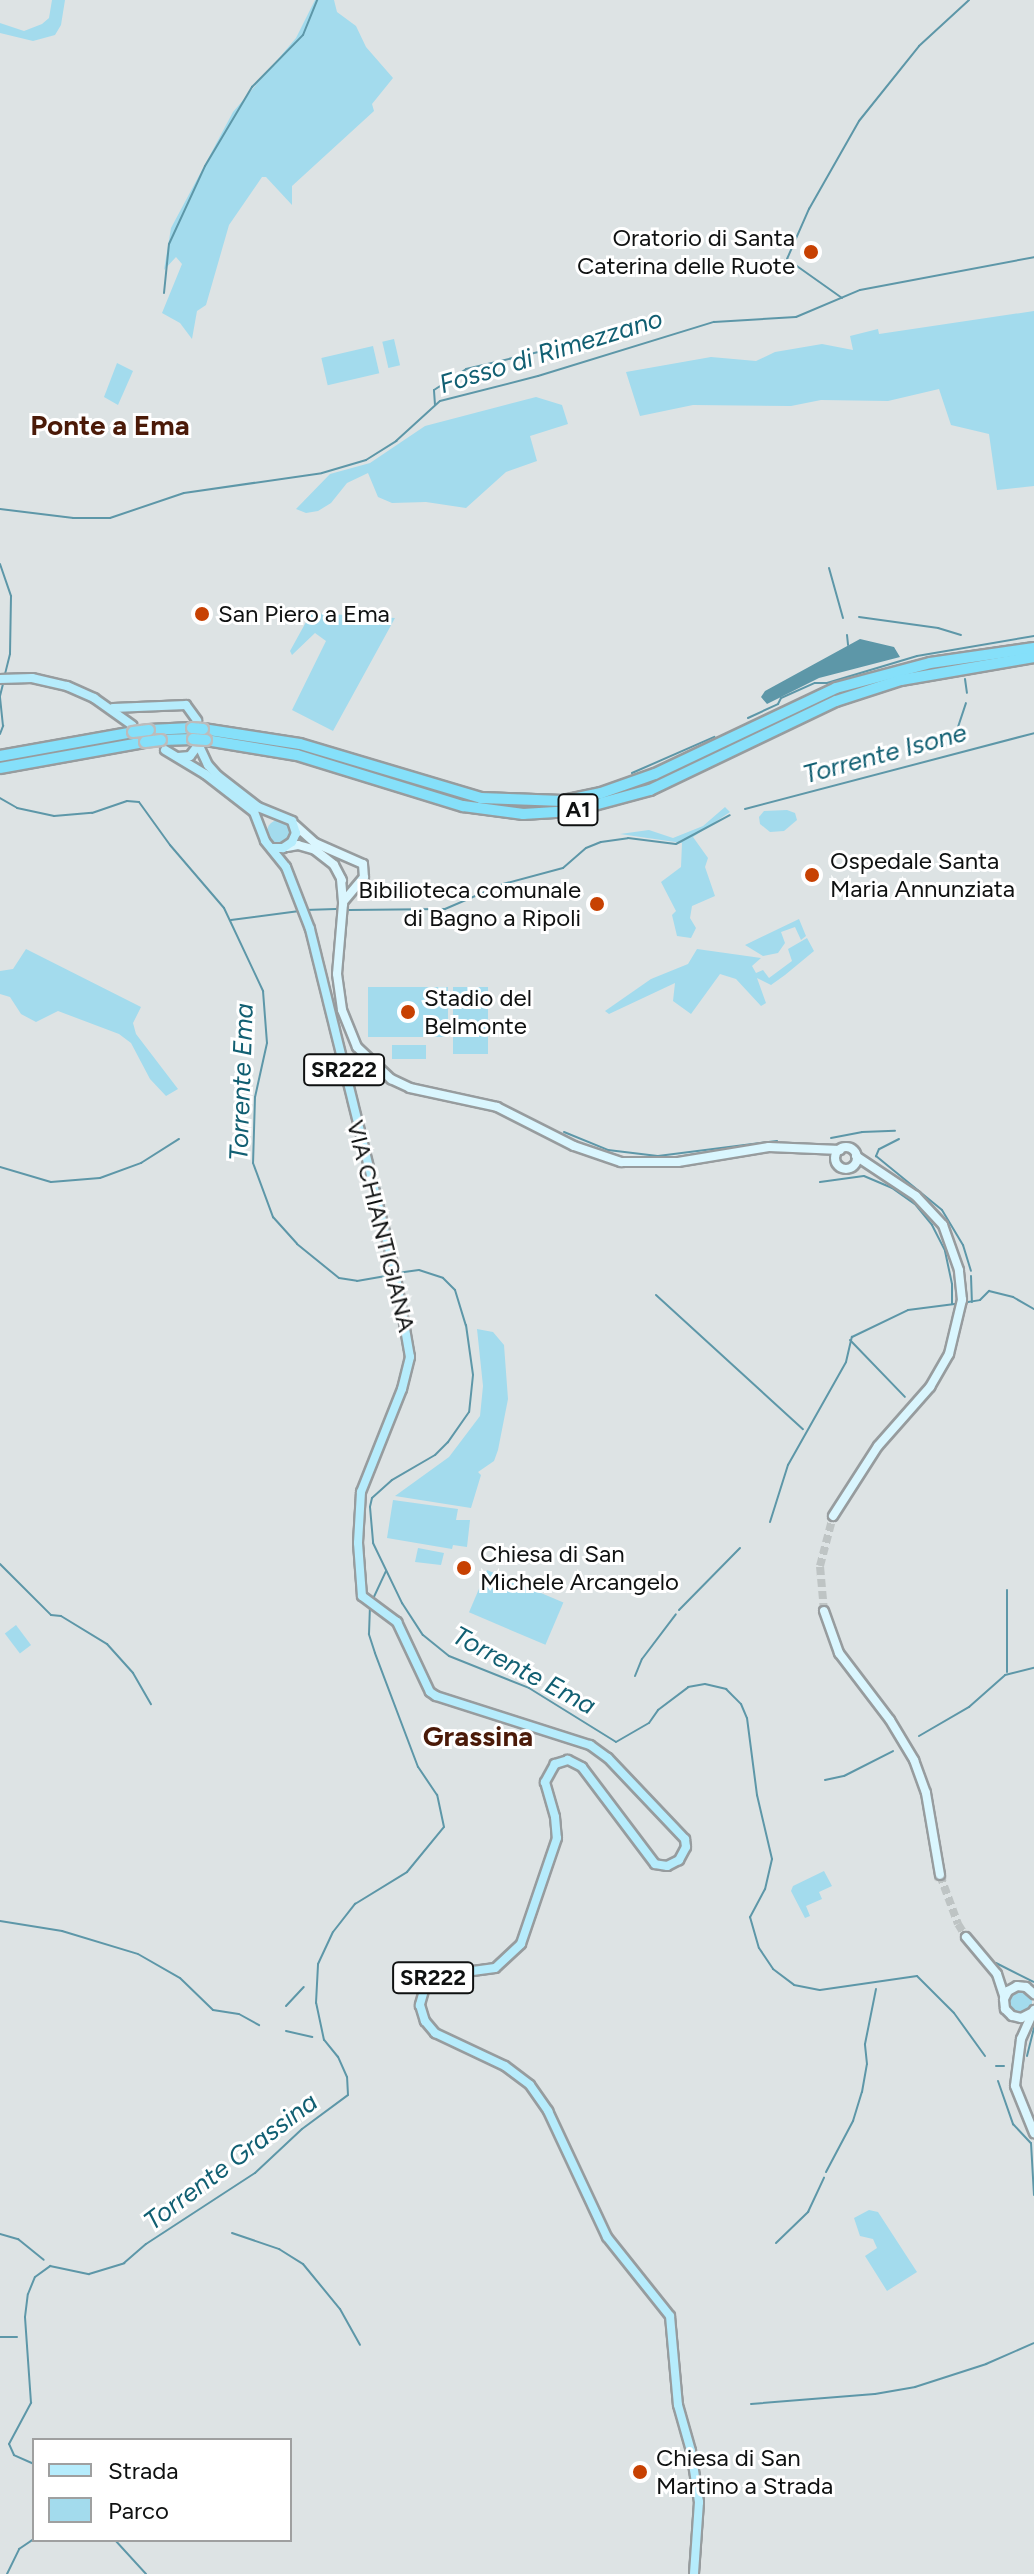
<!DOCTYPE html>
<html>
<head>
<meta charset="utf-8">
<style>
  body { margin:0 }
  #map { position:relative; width:1034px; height:2574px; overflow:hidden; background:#dde3e4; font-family:Figtree,sans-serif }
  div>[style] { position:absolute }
  .green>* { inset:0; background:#a3dbed; transform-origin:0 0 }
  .round { border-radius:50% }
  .water>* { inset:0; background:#5d97a8 }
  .stream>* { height:2px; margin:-1px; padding:0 1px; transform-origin:1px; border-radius:1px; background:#5d97a8 }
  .secondary-tunnel>* { height:8px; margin-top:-4px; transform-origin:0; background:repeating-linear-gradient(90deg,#bec4c4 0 8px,transparent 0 12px) }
  .roads { filter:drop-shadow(2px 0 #979c9e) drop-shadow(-2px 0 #979c9e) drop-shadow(0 2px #979c9e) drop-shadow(0 -2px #979c9e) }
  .secondary>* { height:8px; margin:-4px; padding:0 4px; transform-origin:4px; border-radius:4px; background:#daf6fe }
  .secondary>.ring { margin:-4px; padding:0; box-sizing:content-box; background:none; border:8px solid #daf6fe; border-radius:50% }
  .primary>* { height:8px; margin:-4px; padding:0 4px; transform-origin:4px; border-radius:4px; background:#b6ecfc }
  .motorway>* { height:10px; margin:-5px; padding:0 5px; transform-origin:5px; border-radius:5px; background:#85e0fa }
  .bridges { filter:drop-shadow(2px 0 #bcbcbc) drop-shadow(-2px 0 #bcbcbc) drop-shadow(0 2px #bcbcbc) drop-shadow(0 -2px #bcbcbc) }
  .motorway-bridge>* { height:10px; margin:-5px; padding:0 5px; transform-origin:5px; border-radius:5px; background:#85e0fa }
  .dots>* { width:22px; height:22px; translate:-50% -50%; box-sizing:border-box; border:4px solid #fff; border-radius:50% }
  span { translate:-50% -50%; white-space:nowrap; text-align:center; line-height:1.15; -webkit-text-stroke:6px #fff; paint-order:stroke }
  .shield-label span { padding:2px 6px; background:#fff; border:2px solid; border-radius:6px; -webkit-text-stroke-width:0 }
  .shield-label { font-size:22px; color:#0f1111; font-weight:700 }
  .poi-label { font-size:24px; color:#0f1111 }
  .right { translate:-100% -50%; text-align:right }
  .left { translate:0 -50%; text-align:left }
  .street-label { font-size:24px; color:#0f1111 }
  .water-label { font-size:26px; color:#115f72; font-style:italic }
  .quarter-label { font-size:28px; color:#4b1a08; font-weight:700 }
  .legend { position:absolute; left:32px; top:2438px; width:260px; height:104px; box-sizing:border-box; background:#fff; border:2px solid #9fa0a0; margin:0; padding:10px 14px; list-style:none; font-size:24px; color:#0f1111 }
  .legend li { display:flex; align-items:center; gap:16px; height:40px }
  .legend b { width:40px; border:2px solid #9fa0a0 }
</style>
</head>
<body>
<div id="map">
  <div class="green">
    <i style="clip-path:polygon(52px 0,65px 0,61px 25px,55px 35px,33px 41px,0 33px,0 23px,24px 31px,42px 24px,49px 18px)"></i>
    <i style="clip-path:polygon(315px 0,334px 0,337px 12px,356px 26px,366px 47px,393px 78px,372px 104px,374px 111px,292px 186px,292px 205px,266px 177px,262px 177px,229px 225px,206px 305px,197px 311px,192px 339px,180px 323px,162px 313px,182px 264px,176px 257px,164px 270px,171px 228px,233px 112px,296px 38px)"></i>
    <i style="clip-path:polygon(1034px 311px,1034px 486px,997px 490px,989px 434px,951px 425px,939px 389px,888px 401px,821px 400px,791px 406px,693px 405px,640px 416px,626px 372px,711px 357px,756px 361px,775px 352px,822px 344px,853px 350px,850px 336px,878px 329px,879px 334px)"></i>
    <i style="left:394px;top:339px;width:27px;height:12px;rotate:77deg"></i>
    <i style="left:373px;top:346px;width:28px;height:53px;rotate:77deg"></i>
    <i style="clip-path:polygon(117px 363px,133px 371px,118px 405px,104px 397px)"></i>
    <i style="clip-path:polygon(536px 397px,562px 405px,568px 424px,530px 436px,537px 461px,506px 472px,466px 508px,426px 502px,392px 503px,378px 497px,368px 473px,347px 483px,331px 503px,318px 511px,306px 513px,296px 509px,330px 474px,370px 463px,425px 426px)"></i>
    <i style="clip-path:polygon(311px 613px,395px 618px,333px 731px,292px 710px,326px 641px,315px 633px,292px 655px,290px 651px)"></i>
    <i style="clip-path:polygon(725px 807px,730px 812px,693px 837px,708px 858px,705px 867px,715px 896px,692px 906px,690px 918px,696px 928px,691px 938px,677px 936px,672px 915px,676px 911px,661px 882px,681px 867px,682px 843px,620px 834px,649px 830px,673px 838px,703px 826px)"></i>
    <i style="clip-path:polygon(787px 810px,795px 813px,797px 820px,784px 831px,770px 832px,760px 824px,759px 817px,764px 811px)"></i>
    <i class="round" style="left:267px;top:820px;width:24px;height:24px"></i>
    <i style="clip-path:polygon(799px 919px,806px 936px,801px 940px,795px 927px,781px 932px,785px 943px,778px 953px,763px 956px,745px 945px)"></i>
    <i style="clip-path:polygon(807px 938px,814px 951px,785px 975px,771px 985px,757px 978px,766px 1003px,761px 1006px,736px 979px,720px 974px,691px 1014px,673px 1001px,675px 983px,609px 1014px,605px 1011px,651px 979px,688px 964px,697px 949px,761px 958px,752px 966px,756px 973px,763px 970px,769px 978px,792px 961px,788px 949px)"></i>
    <i style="clip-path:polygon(26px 949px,141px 1007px,133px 1023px,136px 1034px,178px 1089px,166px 1096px,150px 1079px,131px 1043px,119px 1034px,58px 1011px,36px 1022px,21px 1014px,10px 997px,0 994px,0 971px,13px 969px)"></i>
    <i style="left:368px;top:987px;width:80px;height:50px"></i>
    <i style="left:488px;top:987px;width:67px;height:35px;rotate:90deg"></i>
    <i style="left:426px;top:1045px;width:14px;height:34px;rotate:90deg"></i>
    <i style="clip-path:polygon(477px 1329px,493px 1332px,504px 1345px,508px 1399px,498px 1450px,494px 1461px,478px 1472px,481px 1475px,471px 1508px,395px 1496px,449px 1457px,480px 1416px,483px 1386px)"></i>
    <i style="clip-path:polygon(393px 1500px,458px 1509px,456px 1520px,470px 1520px,467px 1547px,453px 1545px,452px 1549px,387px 1538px)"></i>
    <i style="clip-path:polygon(418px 1548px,444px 1553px,441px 1565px,415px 1562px)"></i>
    <i style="left:487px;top:1570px;width:83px;height:46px;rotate:23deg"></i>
    <i style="left:16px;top:1625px;width:25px;height:14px;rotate:53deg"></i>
    <i style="clip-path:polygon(824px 1871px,832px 1886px,819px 1892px,822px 1899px,806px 1906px,810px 1916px,805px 1918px,791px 1891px,793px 1886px)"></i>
    <i class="round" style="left:1008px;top:1990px;width:24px;height:24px"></i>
    <i style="clip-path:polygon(869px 2210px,878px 2212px,917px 2272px,887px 2291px,865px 2256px,877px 2248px,873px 2239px,860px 2236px,854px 2218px)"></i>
  </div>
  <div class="water">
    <i style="clip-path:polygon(860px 639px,894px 647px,900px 657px,819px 678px,767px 704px,761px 697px,765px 691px)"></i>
  </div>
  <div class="stream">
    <i style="left:164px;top:293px;width:49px;rotate:-84.2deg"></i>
    <i style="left:169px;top:244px;width:86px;rotate:-65.2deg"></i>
    <i style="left:205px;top:166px;width:92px;rotate:-59.3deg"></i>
    <i style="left:252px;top:87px;width:73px;rotate:-45.6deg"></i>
    <i style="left:303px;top:35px;width:38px;rotate:-68deg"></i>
    <i style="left:842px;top:298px;width:67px;rotate:-144.7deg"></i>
    <i style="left:787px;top:259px;width:55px;rotate:-66.3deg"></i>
    <i style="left:809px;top:209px;width:101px;rotate:-60.4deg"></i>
    <i style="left:859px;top:121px;width:96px;rotate:-51.3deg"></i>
    <i style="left:919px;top:46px;width:68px;rotate:-42.6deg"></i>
    <i style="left:435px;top:405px;width:15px;rotate:-94deg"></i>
    <i style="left:434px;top:390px;width:38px;rotate:-33deg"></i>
    <i style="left:466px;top:369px;width:110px;rotate:-13.2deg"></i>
    <i style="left:0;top:509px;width:74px;rotate:7deg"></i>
    <i style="left:73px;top:518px;width:37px"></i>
    <i style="left:110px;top:518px;width:78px;rotate:-18.7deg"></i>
    <i style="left:184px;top:493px;width:139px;rotate:-8.2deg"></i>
    <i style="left:322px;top:473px;width:46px;rotate:-16.5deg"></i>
    <i style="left:366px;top:460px;width:36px;rotate:-32deg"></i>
    <i style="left:396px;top:441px;width:59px;rotate:-42.3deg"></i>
    <i style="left:440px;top:401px;width:101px;rotate:-14.3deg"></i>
    <i style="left:538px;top:376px;width:184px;rotate:-17.1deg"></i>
    <i style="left:714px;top:322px;width:82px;rotate:-3.5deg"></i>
    <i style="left:796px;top:317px;width:69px;rotate:-22.9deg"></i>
    <i style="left:860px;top:290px;width:177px;rotate:-10.7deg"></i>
    <i style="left:0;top:564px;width:34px;rotate:71deg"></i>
    <i style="left:11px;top:596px;width:58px;rotate:91deg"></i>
    <i style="left:10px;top:654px;width:21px;rotate:104deg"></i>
    <i style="left:829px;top:568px;width:52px;rotate:74.4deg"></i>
    <i style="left:859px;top:617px;width:80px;rotate:7.9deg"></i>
    <i style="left:938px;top:628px;width:24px;rotate:17deg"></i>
    <i style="left:847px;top:635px;width:10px;rotate:84deg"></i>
    <i style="left:965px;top:679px;width:14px;rotate:82deg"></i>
    <i style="left:748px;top:718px;width:33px;rotate:-25deg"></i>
    <i style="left:778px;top:704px;width:7px;rotate:-63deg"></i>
    <i style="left:781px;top:698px;width:37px;rotate:-24deg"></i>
    <i style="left:815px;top:683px;width:12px"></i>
    <i style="left:827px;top:683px;width:94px;rotate:-16.7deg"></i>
    <i style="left:917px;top:656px;width:119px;rotate:-9.7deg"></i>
    <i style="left:0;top:734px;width:9px;rotate:-69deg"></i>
    <i style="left:3px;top:726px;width:30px;rotate:-96deg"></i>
    <i style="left:0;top:696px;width:16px;rotate:-76deg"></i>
    <i style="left:953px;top:742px;width:41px;rotate:-71.6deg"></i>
    <i style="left:632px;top:773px;width:90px;rotate:-23.7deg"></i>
    <i style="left:0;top:798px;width:20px;rotate:30deg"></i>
    <i style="left:17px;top:808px;width:38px;rotate:12deg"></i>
    <i style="left:54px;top:816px;width:38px;rotate:-5deg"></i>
    <i style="left:92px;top:813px;width:37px;rotate:-19deg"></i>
    <i style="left:127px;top:801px;width:12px;rotate:5deg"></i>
    <i style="left:139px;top:802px;width:53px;rotate:54.2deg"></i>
    <i style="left:170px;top:845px;width:83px;rotate:49.4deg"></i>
    <i style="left:224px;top:908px;width:92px;rotate:64.8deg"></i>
    <i style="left:263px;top:991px;width:52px;rotate:85.6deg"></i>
    <i style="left:267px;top:1043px;width:55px;rotate:102.5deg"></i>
    <i style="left:255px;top:1097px;width:66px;rotate:91.7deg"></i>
    <i style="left:253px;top:1163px;width:58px;rotate:69.7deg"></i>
    <i style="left:273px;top:1217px;width:36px;rotate:48deg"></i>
    <i style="left:297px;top:1244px;width:54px;rotate:39deg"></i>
    <i style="left:339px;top:1278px;width:18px;rotate:9deg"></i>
    <i style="left:357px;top:1281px;width:35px;rotate:-10deg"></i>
    <i style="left:745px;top:809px;width:299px;rotate:-14.7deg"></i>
    <i style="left:305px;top:910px;width:31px;rotate:-2deg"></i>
    <i style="left:349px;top:910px;width:96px;rotate:-0.6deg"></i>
    <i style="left:445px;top:909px;width:63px;rotate:-23.3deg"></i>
    <i style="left:503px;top:884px;width:62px;rotate:-14.9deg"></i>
    <i style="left:563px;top:868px;width:30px;rotate:-41deg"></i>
    <i style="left:586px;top:848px;width:16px;rotate:-22deg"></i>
    <i style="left:601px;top:842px;width:27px;rotate:-8deg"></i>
    <i style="left:628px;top:838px;width:48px;rotate:7.1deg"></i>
    <i style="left:676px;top:844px;width:61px;rotate:-28.2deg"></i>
    <i style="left:231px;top:920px;width:69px;rotate:-7.5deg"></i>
    <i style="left:564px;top:1132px;width:48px;rotate:22.2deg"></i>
    <i style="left:608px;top:1150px;width:50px;rotate:6.8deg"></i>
    <i style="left:658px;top:1156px;width:120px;rotate:-7.2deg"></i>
    <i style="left:831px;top:1138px;width:32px;rotate:-11deg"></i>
    <i style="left:862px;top:1132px;width:33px;rotate:-2deg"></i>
    <i style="left:899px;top:1139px;width:22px;rotate:153deg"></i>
    <i style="left:879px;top:1149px;width:8px;rotate:113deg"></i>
    <i style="left:876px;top:1156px;width:85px;rotate:39.3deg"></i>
    <i style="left:942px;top:1210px;width:41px;rotate:59deg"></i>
    <i style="left:963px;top:1245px;width:27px;rotate:73deg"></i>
    <i style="left:0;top:1167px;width:53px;rotate:16.4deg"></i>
    <i style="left:51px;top:1182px;width:49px;rotate:-4.7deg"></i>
    <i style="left:100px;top:1178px;width:44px;rotate:-20.1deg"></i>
    <i style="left:141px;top:1163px;width:45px;rotate:-32.3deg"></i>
    <i style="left:820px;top:1182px;width:44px;rotate:-7.8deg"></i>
    <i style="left:864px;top:1176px;width:30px;rotate:23deg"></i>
    <i style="left:892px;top:1188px;width:28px;rotate:35deg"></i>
    <i style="left:915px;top:1204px;width:27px;rotate:51deg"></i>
    <i style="left:932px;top:1225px;width:29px;rotate:63deg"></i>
    <i style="left:945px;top:1251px;width:34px;rotate:78deg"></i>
    <i style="left:952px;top:1284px;width:20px;rotate:90deg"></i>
    <i style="left:397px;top:1273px;width:22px;rotate:-8deg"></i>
    <i style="left:419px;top:1270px;width:25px;rotate:18deg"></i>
    <i style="left:443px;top:1278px;width:17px;rotate:45deg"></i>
    <i style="left:455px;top:1290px;width:37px;rotate:73deg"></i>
    <i style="left:466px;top:1325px;width:50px;rotate:82deg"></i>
    <i style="left:473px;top:1375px;width:37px;rotate:96deg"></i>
    <i style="left:469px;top:1412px;width:37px;rotate:125deg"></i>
    <i style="left:448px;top:1442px;width:18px;rotate:135deg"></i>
    <i style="left:435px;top:1455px;width:50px;rotate:149.8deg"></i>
    <i style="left:392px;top:1480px;width:27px;rotate:138deg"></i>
    <i style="left:372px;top:1498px;width:9px;rotate:103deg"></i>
    <i style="left:370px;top:1507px;width:36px;rotate:85deg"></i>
    <i style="left:373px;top:1543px;width:67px;rotate:64.2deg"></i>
    <i style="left:402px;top:1603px;width:38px;rotate:57deg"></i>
    <i style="left:423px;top:1635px;width:33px;rotate:39deg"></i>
    <i style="left:449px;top:1656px;width:86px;rotate:21.8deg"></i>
    <i style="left:529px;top:1688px;width:102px;rotate:31.8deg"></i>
    <i style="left:616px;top:1742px;width:38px;rotate:-30deg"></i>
    <i style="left:649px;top:1723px;width:16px;rotate:-55deg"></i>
    <i style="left:658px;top:1710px;width:38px;rotate:-37deg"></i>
    <i style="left:688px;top:1687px;width:17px;rotate:-10deg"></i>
    <i style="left:705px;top:1684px;width:22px;rotate:13deg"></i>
    <i style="left:726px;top:1689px;width:21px;rotate:45deg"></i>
    <i style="left:741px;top:1704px;width:15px;rotate:67deg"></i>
    <i style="left:747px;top:1718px;width:78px;rotate:82.6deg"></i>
    <i style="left:757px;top:1795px;width:66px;rotate:76.8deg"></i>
    <i style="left:772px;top:1859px;width:31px;rotate:103deg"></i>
    <i style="left:765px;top:1889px;width:32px;rotate:118deg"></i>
    <i style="left:750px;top:1917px;width:32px;rotate:74deg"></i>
    <i style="left:759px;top:1948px;width:25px;rotate:56deg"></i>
    <i style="left:773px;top:1969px;width:26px;rotate:37deg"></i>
    <i style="left:794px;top:1985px;width:26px;rotate:11deg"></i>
    <i style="left:820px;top:1990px;width:98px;rotate:-8.2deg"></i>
    <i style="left:917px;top:1976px;width:52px;rotate:45deg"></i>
    <i style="left:954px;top:2013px;width:53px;rotate:54.2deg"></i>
    <i style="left:971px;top:1276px;width:26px;rotate:88deg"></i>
    <i style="left:656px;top:1295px;width:199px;rotate:42.4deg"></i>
    <i style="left:968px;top:1302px;width:12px;rotate:-9deg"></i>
    <i style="left:980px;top:1300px;width:13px;rotate:-45deg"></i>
    <i style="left:989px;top:1291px;width:25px;rotate:14deg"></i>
    <i style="left:1013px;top:1297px;width:24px;rotate:30deg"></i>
    <i style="left:850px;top:1340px;width:79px;rotate:46deg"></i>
    <i style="left:770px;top:1522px;width:60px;rotate:-72.5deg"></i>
    <i style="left:788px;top:1465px;width:118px;rotate:-60.6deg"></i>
    <i style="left:846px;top:1362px;width:26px;rotate:-77deg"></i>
    <i style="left:852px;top:1337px;width:62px;rotate:-25.7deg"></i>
    <i style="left:908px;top:1310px;width:47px;rotate:-7.3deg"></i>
    <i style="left:0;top:1564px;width:72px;rotate:45deg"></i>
    <i style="left:51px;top:1615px;width:10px;rotate:6deg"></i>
    <i style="left:61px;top:1616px;width:54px;rotate:31.3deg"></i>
    <i style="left:107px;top:1644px;width:39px;rotate:48deg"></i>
    <i style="left:133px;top:1673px;width:36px;rotate:60deg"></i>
    <i style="left:372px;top:1601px;width:33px;rotate:-65deg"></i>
    <i style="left:679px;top:1610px;width:87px;rotate:-45.5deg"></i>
    <i style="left:1007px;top:1672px;width:82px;rotate:-90deg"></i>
    <i style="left:635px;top:1676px;width:18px;rotate:-68deg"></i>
    <i style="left:642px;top:1659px;width:56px;rotate:-52.9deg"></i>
    <i style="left:919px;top:1736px;width:58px;rotate:-30.1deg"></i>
    <i style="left:969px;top:1707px;width:48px;rotate:-41.6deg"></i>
    <i style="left:1005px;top:1675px;width:30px;rotate:-14deg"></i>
    <i style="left:825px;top:1780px;width:19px;rotate:-12deg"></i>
    <i style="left:844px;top:1776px;width:55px;rotate:-27deg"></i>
    <i style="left:0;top:1921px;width:63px;rotate:9.2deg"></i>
    <i style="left:62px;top:1931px;width:79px;rotate:16.8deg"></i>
    <i style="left:138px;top:1954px;width:48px;rotate:29.7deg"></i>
    <i style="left:180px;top:1978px;width:46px;rotate:44.1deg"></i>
    <i style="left:213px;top:2010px;width:26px;rotate:9deg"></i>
    <i style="left:239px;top:2014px;width:23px;rotate:29deg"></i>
    <i style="left:996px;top:1963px;width:42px;rotate:26.6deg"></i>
    <i style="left:286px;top:2006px;width:26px;rotate:-47deg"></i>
    <i style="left:286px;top:2031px;width:27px;rotate:13deg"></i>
    <i style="left:1027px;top:2056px;width:29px;rotate:-76deg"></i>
    <i style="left:996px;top:2066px;width:8px"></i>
    <i style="left:998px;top:2081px;width:46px;rotate:70.8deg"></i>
    <i style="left:1013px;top:2124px;width:26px;rotate:47deg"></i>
    <i style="left:1031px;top:2143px;width:52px;rotate:86.7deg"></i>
    <i style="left:826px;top:2172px;width:58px;rotate:-62.1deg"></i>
    <i style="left:853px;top:2121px;width:30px;rotate:-73deg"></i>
    <i style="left:862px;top:2092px;width:28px;rotate:-80deg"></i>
    <i style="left:867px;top:2064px;width:20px;rotate:-96deg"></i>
    <i style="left:865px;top:2044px;width:56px;rotate:-78.7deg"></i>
    <i style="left:232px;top:2233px;width:50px;rotate:18.8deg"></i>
    <i style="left:279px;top:2249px;width:28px;rotate:32deg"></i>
    <i style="left:303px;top:2264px;width:58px;rotate:50.6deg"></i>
    <i style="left:340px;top:2309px;width:41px;rotate:60.9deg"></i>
    <i style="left:0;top:2234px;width:19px;rotate:16deg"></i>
    <i style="left:18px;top:2239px;width:33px;rotate:39deg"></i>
    <i style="left:776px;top:2243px;width:45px;rotate:-44.1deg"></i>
    <i style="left:808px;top:2212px;width:38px;rotate:-65deg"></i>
    <i style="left:0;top:2337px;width:17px"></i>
    <i style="left:751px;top:2404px;width:124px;rotate:-4.6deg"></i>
    <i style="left:875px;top:2394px;width:41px;rotate:-9.9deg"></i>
    <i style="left:915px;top:2387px;width:75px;rotate:-17.9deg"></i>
    <i style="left:986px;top:2364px;width:52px;rotate:-23.6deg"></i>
    <i style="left:34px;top:2464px;width:22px;rotate:-156deg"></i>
    <i style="left:14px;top:2455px;width:12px;rotate:-114deg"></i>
    <i style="left:9px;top:2444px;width:47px;rotate:-61.8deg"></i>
    <i style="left:31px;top:2403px;width:86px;rotate:-94deg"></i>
    <i style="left:25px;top:2317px;width:23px;rotate:-83deg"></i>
    <i style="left:28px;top:2294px;width:18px;rotate:-68deg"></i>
    <i style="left:35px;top:2277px;width:19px;rotate:-36deg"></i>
    <i style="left:50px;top:2266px;width:40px;rotate:12deg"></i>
    <i style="left:89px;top:2274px;width:37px;rotate:-17deg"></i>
    <i style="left:124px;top:2263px;width:29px;rotate:-41deg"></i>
    <i style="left:146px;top:2244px;width:130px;rotate:-33.1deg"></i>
    <i style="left:255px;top:2173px;width:64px;rotate:-43.1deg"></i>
    <i style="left:302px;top:2129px;width:57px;rotate:-36.5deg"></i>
    <i style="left:348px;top:2095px;width:18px;rotate:-93deg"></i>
    <i style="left:347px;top:2077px;width:22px;rotate:-114deg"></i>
    <i style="left:338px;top:2057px;width:22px;rotate:-129deg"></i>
    <i style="left:324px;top:2040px;width:38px;rotate:-102deg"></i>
    <i style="left:316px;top:2003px;width:39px;rotate:-87deg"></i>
    <i style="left:318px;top:1964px;width:35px;rotate:-65deg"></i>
    <i style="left:333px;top:1932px;width:36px;rotate:-52deg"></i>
    <i style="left:355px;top:1904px;width:61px;rotate:-31.6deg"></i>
    <i style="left:407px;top:1872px;width:58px;rotate:-50.6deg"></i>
    <i style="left:444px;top:1827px;width:33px;rotate:-102deg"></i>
    <i style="left:437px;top:1795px;width:34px;rotate:-124deg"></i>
    <i style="left:418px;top:1767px;width:122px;rotate:-110.7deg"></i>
    <i style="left:375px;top:1653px;width:20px;rotate:-108deg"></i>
    <i style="left:369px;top:1634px;width:27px;rotate:-88deg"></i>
    <i style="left:115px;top:2540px;width:46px;rotate:47.6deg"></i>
    <i style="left:7px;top:2574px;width:28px;rotate:-64deg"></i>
    <i style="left:19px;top:2549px;width:18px;rotate:-34deg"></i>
  </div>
  <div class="secondary-tunnel">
    <i style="left:824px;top:1611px;width:45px;rotate:-95.1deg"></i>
    <i style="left:820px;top:1566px;width:52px;rotate:-75.4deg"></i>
    <i style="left:940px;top:1875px;width:52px;rotate:69.8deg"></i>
    <i style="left:958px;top:1924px;width:15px;rotate:58deg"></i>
  </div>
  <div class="roads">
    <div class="secondary">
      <i style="left:295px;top:825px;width:27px;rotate:42deg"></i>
      <i style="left:315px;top:843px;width:52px;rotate:23.6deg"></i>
      <i style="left:363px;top:864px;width:13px;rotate:86deg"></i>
      <i style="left:364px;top:877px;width:30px;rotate:130deg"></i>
      <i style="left:287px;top:847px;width:11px;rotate:-10deg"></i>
      <i style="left:298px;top:845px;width:18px;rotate:16deg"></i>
      <i style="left:315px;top:850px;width:24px;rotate:38deg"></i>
      <i style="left:334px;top:865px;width:17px;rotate:62deg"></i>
      <i style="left:341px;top:879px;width:25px;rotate:85deg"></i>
      <i style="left:343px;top:904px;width:70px;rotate:94.9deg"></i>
      <i style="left:337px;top:974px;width:36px;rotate:82deg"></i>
      <i style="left:342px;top:1010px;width:40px;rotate:68deg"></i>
      <i style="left:357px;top:1047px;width:47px;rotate:43.3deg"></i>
      <i style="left:391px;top:1079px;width:21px;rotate:25deg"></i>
      <i style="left:410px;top:1088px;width:89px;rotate:12.3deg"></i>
      <i style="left:497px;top:1107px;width:86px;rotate:26.9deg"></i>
      <i style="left:574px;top:1146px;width:50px;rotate:18.8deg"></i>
      <i style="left:621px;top:1162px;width:57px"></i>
      <i style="left:678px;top:1162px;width:92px;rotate:-9.4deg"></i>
      <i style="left:769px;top:1147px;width:71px;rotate:2.4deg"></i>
      <i class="ring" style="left:835px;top:1147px;width:14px;height:14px"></i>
      <i style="left:833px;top:1516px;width:83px;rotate:-57.3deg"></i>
      <i style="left:878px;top:1446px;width:79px;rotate:-48.6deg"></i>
      <i style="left:930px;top:1387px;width:38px;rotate:-60deg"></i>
      <i style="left:949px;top:1354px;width:56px;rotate:-76.5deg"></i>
      <i style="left:962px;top:1300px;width:30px;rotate:-96deg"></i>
      <i style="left:959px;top:1270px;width:48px;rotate:-109.6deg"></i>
      <i style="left:943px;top:1225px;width:40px;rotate:-133deg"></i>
      <i style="left:916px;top:1196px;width:72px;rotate:-146.3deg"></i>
      <i style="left:824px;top:1611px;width:45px;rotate:70.3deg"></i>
      <i style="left:839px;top:1653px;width:84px;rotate:52.7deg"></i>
      <i style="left:890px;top:1720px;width:47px;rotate:59deg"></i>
      <i style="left:914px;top:1760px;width:35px;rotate:70deg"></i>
      <i style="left:926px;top:1793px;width:83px;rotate:80.3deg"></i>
      <i style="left:966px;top:1937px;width:48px;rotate:50deg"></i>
      <i style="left:997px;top:1974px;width:23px;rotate:72deg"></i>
      <i style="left:1034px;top:2010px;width:32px;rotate:114deg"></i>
      <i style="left:1021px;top:2039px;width:47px;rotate:97.3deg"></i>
      <i style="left:1015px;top:2086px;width:51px;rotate:68deg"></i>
      <i style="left:1031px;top:2013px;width:11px;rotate:153deg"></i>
      <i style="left:1021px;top:2018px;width:9px;rotate:-167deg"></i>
      <i style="left:1012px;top:2016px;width:10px;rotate:-135deg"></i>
      <i style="left:1005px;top:2009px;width:10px;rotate:-96deg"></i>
      <i style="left:1004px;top:1999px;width:9px;rotate:-63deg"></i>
      <i style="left:1008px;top:1991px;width:10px;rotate:-29deg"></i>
      <i style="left:1017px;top:1986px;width:9px;rotate:6deg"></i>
      <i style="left:1026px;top:1987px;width:11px;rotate:41deg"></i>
    </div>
    <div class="primary">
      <i style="left:0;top:679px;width:32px;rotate:-2deg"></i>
      <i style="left:32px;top:678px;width:36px;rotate:13deg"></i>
      <i style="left:67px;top:686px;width:30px;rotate:24deg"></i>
      <i style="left:94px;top:698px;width:47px;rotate:35.4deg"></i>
      <i style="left:113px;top:708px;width:73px;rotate:-2.4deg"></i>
      <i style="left:186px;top:705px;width:19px;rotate:54deg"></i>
      <i style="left:200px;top:748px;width:19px;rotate:65deg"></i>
      <i style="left:208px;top:765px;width:15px;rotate:48deg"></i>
      <i style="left:218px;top:776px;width:51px;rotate:37.8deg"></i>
      <i style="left:258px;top:807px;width:37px;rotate:22deg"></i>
      <i style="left:292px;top:821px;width:13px;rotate:72deg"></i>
      <i style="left:296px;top:833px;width:10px;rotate:114deg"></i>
      <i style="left:292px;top:842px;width:11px;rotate:146deg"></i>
      <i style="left:283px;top:848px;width:10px;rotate:180deg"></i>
      <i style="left:165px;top:750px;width:47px;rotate:31deg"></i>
      <i style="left:205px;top:774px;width:62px;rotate:37.8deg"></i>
      <i style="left:254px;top:812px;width:31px;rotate:69deg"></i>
      <i style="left:265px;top:841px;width:33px;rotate:51deg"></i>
      <i style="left:286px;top:867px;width:66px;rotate:68.8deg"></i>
      <i style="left:310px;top:929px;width:358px;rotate:76.1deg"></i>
      <i style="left:396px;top:1277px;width:81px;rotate:80.1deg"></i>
      <i style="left:410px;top:1357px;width:33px;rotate:104deg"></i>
      <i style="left:402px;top:1389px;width:111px;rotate:111.7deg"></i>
      <i style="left:361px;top:1492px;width:51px;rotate:93.4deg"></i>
      <i style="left:358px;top:1543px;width:53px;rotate:85.7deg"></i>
      <i style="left:362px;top:1596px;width:44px;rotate:36.6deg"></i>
      <i style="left:397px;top:1622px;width:77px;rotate:64.8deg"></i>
      <i style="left:430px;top:1692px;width:7px;rotate:34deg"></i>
      <i style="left:436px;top:1696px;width:162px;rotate:17.7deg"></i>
      <i style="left:590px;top:1745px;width:22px;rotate:36deg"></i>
      <i style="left:608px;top:1758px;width:112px;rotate:46.5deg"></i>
      <i style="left:685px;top:1839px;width:8px;rotate:83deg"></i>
      <i style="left:686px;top:1847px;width:15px;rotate:118deg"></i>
      <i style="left:679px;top:1860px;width:13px;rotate:153deg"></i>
      <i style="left:667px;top:1866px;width:12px;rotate:-171deg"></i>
      <i style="left:655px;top:1864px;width:121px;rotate:-127deg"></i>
      <i style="left:582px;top:1767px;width:16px;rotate:-153deg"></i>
      <i style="left:568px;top:1760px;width:14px;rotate:163deg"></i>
      <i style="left:555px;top:1764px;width:21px;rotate:119deg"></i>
      <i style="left:545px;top:1782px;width:36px;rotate:74deg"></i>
      <i style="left:555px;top:1817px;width:21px;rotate:85deg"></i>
      <i style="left:557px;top:1838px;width:112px;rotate:108.8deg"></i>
      <i style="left:521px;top:1944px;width:35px;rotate:137deg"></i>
      <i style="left:495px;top:1968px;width:60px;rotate:172.3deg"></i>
      <i style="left:436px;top:1976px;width:16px;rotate:135deg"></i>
      <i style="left:425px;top:1987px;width:19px;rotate:106deg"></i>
      <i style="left:420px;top:2005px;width:17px;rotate:73deg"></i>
      <i style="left:425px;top:2021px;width:16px;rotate:50deg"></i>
      <i style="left:435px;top:2033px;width:77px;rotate:25.2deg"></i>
      <i style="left:505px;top:2066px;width:31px;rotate:37deg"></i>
      <i style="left:530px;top:2085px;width:32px;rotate:55deg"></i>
      <i style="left:548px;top:2111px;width:139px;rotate:64.9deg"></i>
      <i style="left:607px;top:2237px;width:101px;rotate:51.4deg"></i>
      <i style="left:670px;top:2316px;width:89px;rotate:84.9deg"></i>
      <i style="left:678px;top:2405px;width:48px;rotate:74.2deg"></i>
      <i style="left:691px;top:2451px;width:52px;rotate:81.1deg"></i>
      <i style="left:699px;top:2502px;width:72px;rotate:94deg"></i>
      <i style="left:178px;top:757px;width:12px;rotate:-5deg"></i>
      <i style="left:190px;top:756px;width:10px;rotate:-53deg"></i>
    </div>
    <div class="motorway">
      <i style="left:203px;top:729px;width:98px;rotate:8.8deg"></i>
      <i style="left:300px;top:744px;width:189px;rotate:16.6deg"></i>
      <i style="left:481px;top:798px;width:82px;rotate:2.1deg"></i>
      <i style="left:563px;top:801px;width:39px;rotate:-12deg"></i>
      <i style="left:601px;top:793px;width:57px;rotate:-19.4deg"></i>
      <i style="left:655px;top:774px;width:200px;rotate:-25.4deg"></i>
      <i style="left:836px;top:688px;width:97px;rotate:-14.9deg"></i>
      <i style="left:930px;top:663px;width:105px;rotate:-8.2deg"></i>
      <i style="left:149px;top:730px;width:43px;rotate:-2.7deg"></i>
      <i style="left:161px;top:740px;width:32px;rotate:-2deg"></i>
      <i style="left:206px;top:740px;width:92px;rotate:9.4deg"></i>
      <i style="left:297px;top:755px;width:174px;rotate:17.1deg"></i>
      <i style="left:463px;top:806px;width:61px;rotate:7.6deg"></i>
      <i style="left:523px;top:814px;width:49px;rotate:-3.5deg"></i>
      <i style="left:572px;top:811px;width:81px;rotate:-15.1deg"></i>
      <i style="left:650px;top:790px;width:206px;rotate:-25.6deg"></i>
      <i style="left:836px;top:701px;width:68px;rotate:-17.9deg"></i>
      <i style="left:901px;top:680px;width:135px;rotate:-9.8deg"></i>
      <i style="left:0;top:756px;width:135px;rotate:-10.2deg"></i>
      <i style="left:0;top:768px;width:147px;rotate:-10.2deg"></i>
    </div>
  </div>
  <div class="bridges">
    <div class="motorway-bridge">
      <i style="left:192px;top:728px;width:11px;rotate:5deg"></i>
      <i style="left:133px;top:732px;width:16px;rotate:-7deg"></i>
      <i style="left:193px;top:739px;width:13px;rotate:4deg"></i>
      <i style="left:145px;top:742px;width:16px;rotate:-7deg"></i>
    </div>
  </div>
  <div class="dots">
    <i style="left:811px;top:252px;background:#c74102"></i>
    <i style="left:202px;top:614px;background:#c74102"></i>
    <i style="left:812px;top:875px;background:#c74102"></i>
    <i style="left:597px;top:904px;background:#c74102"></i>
    <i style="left:408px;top:1012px;background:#c74102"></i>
    <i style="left:464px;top:1568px;background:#c74102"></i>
    <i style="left:640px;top:2472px;background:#c74102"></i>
  </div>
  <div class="shield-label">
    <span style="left:578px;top:810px">A1</span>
    <span style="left:344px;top:1070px">SR222</span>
    <span style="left:433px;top:1978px">SR222</span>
  </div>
  <div class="poi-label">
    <span class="right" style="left:795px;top:252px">Oratorio di Santa<br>Caterina delle Ruote</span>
    <span class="left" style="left:218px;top:614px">San Piero a Ema</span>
    <span class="left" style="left:830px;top:875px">Ospedale Santa<br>Maria Annunziata</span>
    <span class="right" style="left:581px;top:904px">Bibilioteca comunale<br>di Bagno a Ripoli</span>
    <span class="left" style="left:424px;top:1012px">Stadio del<br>Belmonte</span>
    <span class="left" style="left:480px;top:1568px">Chiesa di San<br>Michele Arcangelo</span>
    <span class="left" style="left:656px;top:2472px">Chiesa di San<br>Martino a Strada</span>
  </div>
  <div class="street-label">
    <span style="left:381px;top:1226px;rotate:76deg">VIA CHIANTIGIANA</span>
  </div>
  <div class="water-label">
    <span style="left:551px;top:352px;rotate:-17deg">Fosso di Rimezzano</span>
    <span style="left:885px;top:754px;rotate:-15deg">Torrente Isone</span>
    <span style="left:242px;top:1082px;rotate:-88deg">Torrente Ema</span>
    <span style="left:524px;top:1671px;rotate:28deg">Torrente Ema</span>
    <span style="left:231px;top:2162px;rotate:-37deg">Torrente Grassina</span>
  </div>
  <div class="quarter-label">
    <span style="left:110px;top:425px">Ponte a Ema</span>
    <span style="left:478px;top:1736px">Grassina</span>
  </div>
  <ul class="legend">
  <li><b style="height:10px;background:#b6ecfc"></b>Strada</li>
  <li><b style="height:22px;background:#a3dbed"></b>Parco</li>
  </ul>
</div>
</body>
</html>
